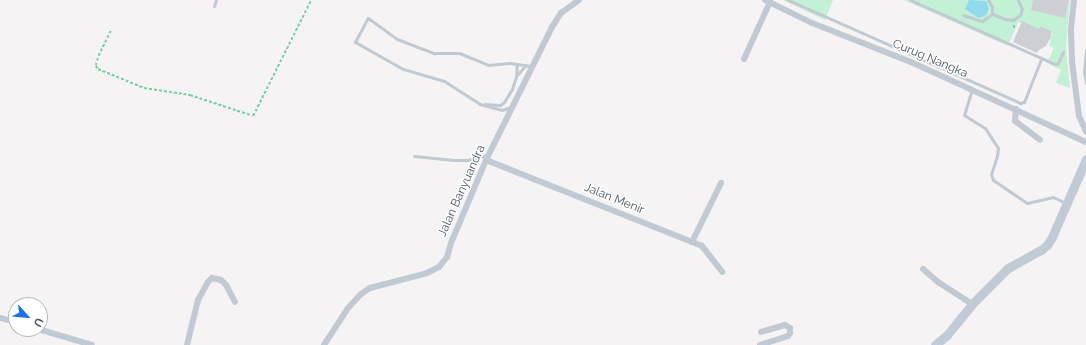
<!DOCTYPE html>
<html>
<head>
<meta charset="utf-8">
<style>
  body { margin:0 }
  #map { position:relative; width:1086px; height:345px; overflow:hidden; background:#f5f3f3; font-family:Raleway,sans-serif }
  div>[style] { position:absolute }
  .green>* { inset:0; background:#c3f1d5 }
  .water>* { inset:0; background:#90daee }
  .building>* { inset:0; background:#cdcfd5 }
  .path>* { height:1.5px; margin-top:-0.75px; transform-origin:0; background:repeating-linear-gradient(90deg,#7ad0a6 0 3px,transparent 0 5px) }
  .lane>* { height:3px; margin:-1.5px; padding:0 1.5px; transform-origin:1.5px; border-radius:1.5px; background:#c1cad2 }
  .street>* { height:6px; margin:-3px; padding:0 3px; transform-origin:3px; border-radius:3px; background:#c1cad2 }
  .secondary>* { height:9px; margin:-4.5px; padding:0 4.5px; transform-origin:4.5px; border-radius:4.5px; background:#c1cbd6 }
  span { translate:-50% -50%; white-space:nowrap; text-align:center; line-height:1.15; -webkit-text-stroke:3px #fff; paint-order:stroke }
  .street-label { font-size:12px; color:#4a5661 }
  .north { position:absolute; left:8px; top:297px; width:40px; height:40px; box-sizing:border-box; background:#fff; border:1px solid #b7bbc0; border-radius:50%; rotate:117deg; font-size:11px; font-weight:700; line-height:16px; text-align:center; color:#4a5661 }
  .north::after { content:''; display:block; margin:auto; width:14px; height:18px; background:#1a73e8; clip-path:polygon(50% 0,100% 100%,50% 72%,0 100%) }
</style>
</head>
<body>
<div id="map">
  <div class="green">
    <i style="clip-path:polygon(783px 0,833px 0,825px 20px)"></i>
    <i style="clip-path:polygon(904px 0,1070px 0,1066px 47px,1070px 88px,1056px 83px,1061px 70px,1047px 63px,1054px 48px,1049px 46px,1052px 34px,1040px 29px,1039px 31px,1018px 22px,1008px 46px)"></i>
  </div>
  <div class="water">
    <i style="clip-path:polygon(969px 0,986px 1px,989px 9px,986px 15px,979px 18px,965px 9px)"></i>
  </div>
  <div class="building">
    <i style="clip-path:polygon(1033px 0,1069px 0,1065px 18px,1031px 10px)"></i>
    <i style="clip-path:polygon(1022px 21px,1039px 29px,1040px 26px,1051px 31px,1051px 37px,1046px 46px,1039px 50px,1037px 53px,1013px 42px)"></i>
  </div>
  <div class="path">
    <i style="left:1014px;top:25px;width:5px;rotate:79deg"></i>
    <i style="left:111px;top:31px;width:30px;rotate:116deg"></i>
    <i style="left:98px;top:58px;width:8px;rotate:104deg"></i>
    <i style="left:96px;top:66px;width:4px;rotate:56deg"></i>
    <i style="left:98px;top:69px;width:50px;rotate:22.4deg"></i>
    <i style="left:144px;top:88px;width:47px;rotate:8.7deg"></i>
    <i style="left:190px;top:95px;width:66px;rotate:18.4deg"></i>
    <i style="left:253px;top:116px;width:130px;rotate:-63.4deg"></i>
  </div>
  <div class="lane">
    <i style="left:788px;top:0;width:254px;rotate:23.9deg"></i>
    <i style="left:1020px;top:103px;width:4px;rotate:-14deg"></i>
    <i style="left:1024px;top:102px;width:46px;rotate:-68.4deg"></i>
    <i style="left:910px;top:0;width:158px;rotate:23.8deg"></i>
    <i style="left:1055px;top:64px;width:3px;rotate:-18deg"></i>
    <i style="left:1058px;top:63px;width:12px;rotate:-66deg"></i>
    <i style="left:988px;top:0;width:8px;rotate:60deg"></i>
    <i style="left:992px;top:7px;width:7px;rotate:90deg"></i>
    <i style="left:992px;top:14px;width:14px;rotate:21deg"></i>
    <i style="left:1005px;top:19px;width:8px;rotate:7deg"></i>
    <i style="left:1013px;top:20px;width:9px;rotate:-36deg"></i>
    <i style="left:1020px;top:15px;width:6px;rotate:-72deg"></i>
    <i style="left:1022px;top:9px;width:10px;rotate:-114deg"></i>
    <i style="left:214px;top:6px;width:6px;rotate:-72deg"></i>
    <i style="left:963px;top:15px;width:20px;rotate:18deg"></i>
    <i style="left:982px;top:21px;width:12px;rotate:-35deg"></i>
    <i style="left:1086px;top:50px;width:21px;rotate:95deg"></i>
    <i style="left:1084px;top:71px;width:12px;rotate:81deg"></i>
    <i style="left:516px;top:76px;width:15px;rotate:-48deg"></i>
    <i style="left:972px;top:89px;width:27px;rotate:107deg"></i>
    <i style="left:964px;top:115px;width:25px;rotate:32deg"></i>
    <i style="left:985px;top:128px;width:24px;rotate:57deg"></i>
    <i style="left:998px;top:148px;width:8px;rotate:97deg"></i>
    <i style="left:997px;top:156px;width:19px;rotate:108deg"></i>
    <i style="left:991px;top:174px;width:6px;rotate:72deg"></i>
    <i style="left:993px;top:180px;width:41px;rotate:34.1deg"></i>
    <i style="left:1027px;top:203px;width:27px;rotate:-13deg"></i>
    <i style="left:1053px;top:197px;width:14px;rotate:25deg"></i>
    <i style="left:485px;top:104px;width:15px;rotate:4deg"></i>
    <i style="left:500px;top:105px;width:5px;rotate:-37deg"></i>
    <i style="left:504px;top:102px;width:15px;rotate:-58deg"></i>
    <i style="left:512px;top:89px;width:13px;rotate:-72deg"></i>
    <i style="left:516px;top:77px;width:13px;rotate:-86deg"></i>
    <i style="left:511px;top:107px;width:9px;rotate:162deg"></i>
    <i style="left:502px;top:110px;width:23px;rotate:-165deg"></i>
    <i style="left:480px;top:104px;width:43px;rotate:-147.4deg"></i>
    <i style="left:444px;top:81px;width:43px;rotate:-163.7deg"></i>
    <i style="left:403px;top:69px;width:55px;rotate:-150.6deg"></i>
    <i style="left:355px;top:42px;width:27px;rotate:-62deg"></i>
    <i style="left:368px;top:18px;width:36px;rotate:36deg"></i>
    <i style="left:397px;top:39px;width:40px;rotate:21deg"></i>
    <i style="left:434px;top:53px;width:25px"></i>
    <i style="left:459px;top:53px;width:31px;rotate:22deg"></i>
    <i style="left:488px;top:65px;width:22px;rotate:-5deg"></i>
    <i style="left:510px;top:63px;width:21px;rotate:8deg"></i>
    <i style="left:414px;top:156px;width:40px;rotate:5.7deg"></i>
    <i style="left:454px;top:160px;width:14px"></i>
    <i style="left:468px;top:160px;width:20px;rotate:-15deg"></i>
  </div>
  <div class="street">
    <i style="left:765px;top:0;width:52px;rotate:26.1deg"></i>
    <i style="left:812px;top:23px;width:106px;rotate:21.5deg"></i>
    <i style="left:911px;top:62px;width:192px;rotate:24.6deg"></i>
    <i style="left:1074px;top:0;width:31px;rotate:96deg"></i>
    <i style="left:1071px;top:31px;width:31px;rotate:88deg"></i>
    <i style="left:1072px;top:62px;width:54px;rotate:82.6deg"></i>
    <i style="left:1079px;top:116px;width:17px;rotate:66deg"></i>
    <i style="left:744px;top:59px;width:63px;rotate:-65.5deg"></i>
    <i style="left:1016px;top:109px;width:12px;rotate:95deg"></i>
    <i style="left:1015px;top:121px;width:31px;rotate:37deg"></i>
    <i style="left:486px;top:160px;width:232px;rotate:21.7deg"></i>
    <i style="left:702px;top:246px;width:33px;rotate:52deg"></i>
    <i style="left:692px;top:242px;width:66px;rotate:-63.8deg"></i>
    <i style="left:923px;top:269px;width:20px;rotate:41deg"></i>
    <i style="left:938px;top:282px;width:40px;rotate:32.9deg"></i>
    <i style="left:0;top:318px;width:16px;rotate:14deg"></i>
    <i style="left:38px;top:329px;width:56px;rotate:16.5deg"></i>
    <i style="left:187px;top:345px;width:46px;rotate:-76.3deg"></i>
    <i style="left:198px;top:300px;width:21px;rotate:-61deg"></i>
    <i style="left:208px;top:282px;width:6px;rotate:-45deg"></i>
    <i style="left:212px;top:278px;width:9px;rotate:13deg"></i>
    <i style="left:221px;top:280px;width:7px;rotate:45deg"></i>
    <i style="left:226px;top:285px;width:19px;rotate:62deg"></i>
    <i style="left:324px;top:345px;width:44px;rotate:-57deg"></i>
    <i style="left:348px;top:308px;width:19px;rotate:-47deg"></i>
    <i style="left:361px;top:294px;width:11px;rotate:-34deg"></i>
    <i style="left:370px;top:288px;width:59px;rotate:-14.7deg"></i>
    <i style="left:427px;top:273px;width:13px;rotate:-27deg"></i>
    <i style="left:439px;top:267px;width:13px;rotate:-51deg"></i>
    <i style="left:447px;top:257px;width:15px;rotate:-74deg"></i>
    <i style="left:451px;top:243px;width:90px;rotate:-67.1deg"></i>
    <i style="left:486px;top:160px;width:148px;rotate:-63.6deg"></i>
    <i style="left:552px;top:27px;width:17px;rotate:-57deg"></i>
    <i style="left:561px;top:13px;width:22px;rotate:-36deg"></i>
    <i style="left:760px;top:345px;width:29px;rotate:-18deg"></i>
    <i style="left:788px;top:336px;width:4px;rotate:-56deg"></i>
    <i style="left:790px;top:333px;width:5px;rotate:-90deg"></i>
    <i style="left:790px;top:328px;width:6px;rotate:-149deg"></i>
    <i style="left:785px;top:325px;width:25px;rotate:164deg"></i>
  </div>
  <div class="secondary">
    <i style="left:935px;top:345px;width:16px;rotate:-40deg"></i>
    <i style="left:947px;top:335px;width:40px;rotate:-51deg"></i>
    <i style="left:972px;top:304px;width:51px;rotate:-45deg"></i>
    <i style="left:1008px;top:268px;width:38px;rotate:-29deg"></i>
    <i style="left:1041px;top:250px;width:8px;rotate:-40deg"></i>
    <i style="left:1047px;top:245px;width:9px;rotate:-58deg"></i>
    <i style="left:1052px;top:237px;width:85px;rotate:-66.4deg"></i>
  </div>
  <div class="street-label">
    <span style="left:930px;top:59px;rotate:23deg">Curug Nangka</span>
    <span style="left:462px;top:191px;rotate:-66deg">Jalan Banyuandra</span>
    <span style="left:614px;top:199px;rotate:22deg">Jalan Menir</span>
  </div>
  <div class="north">U</div>
</div>
</body>
</html>
